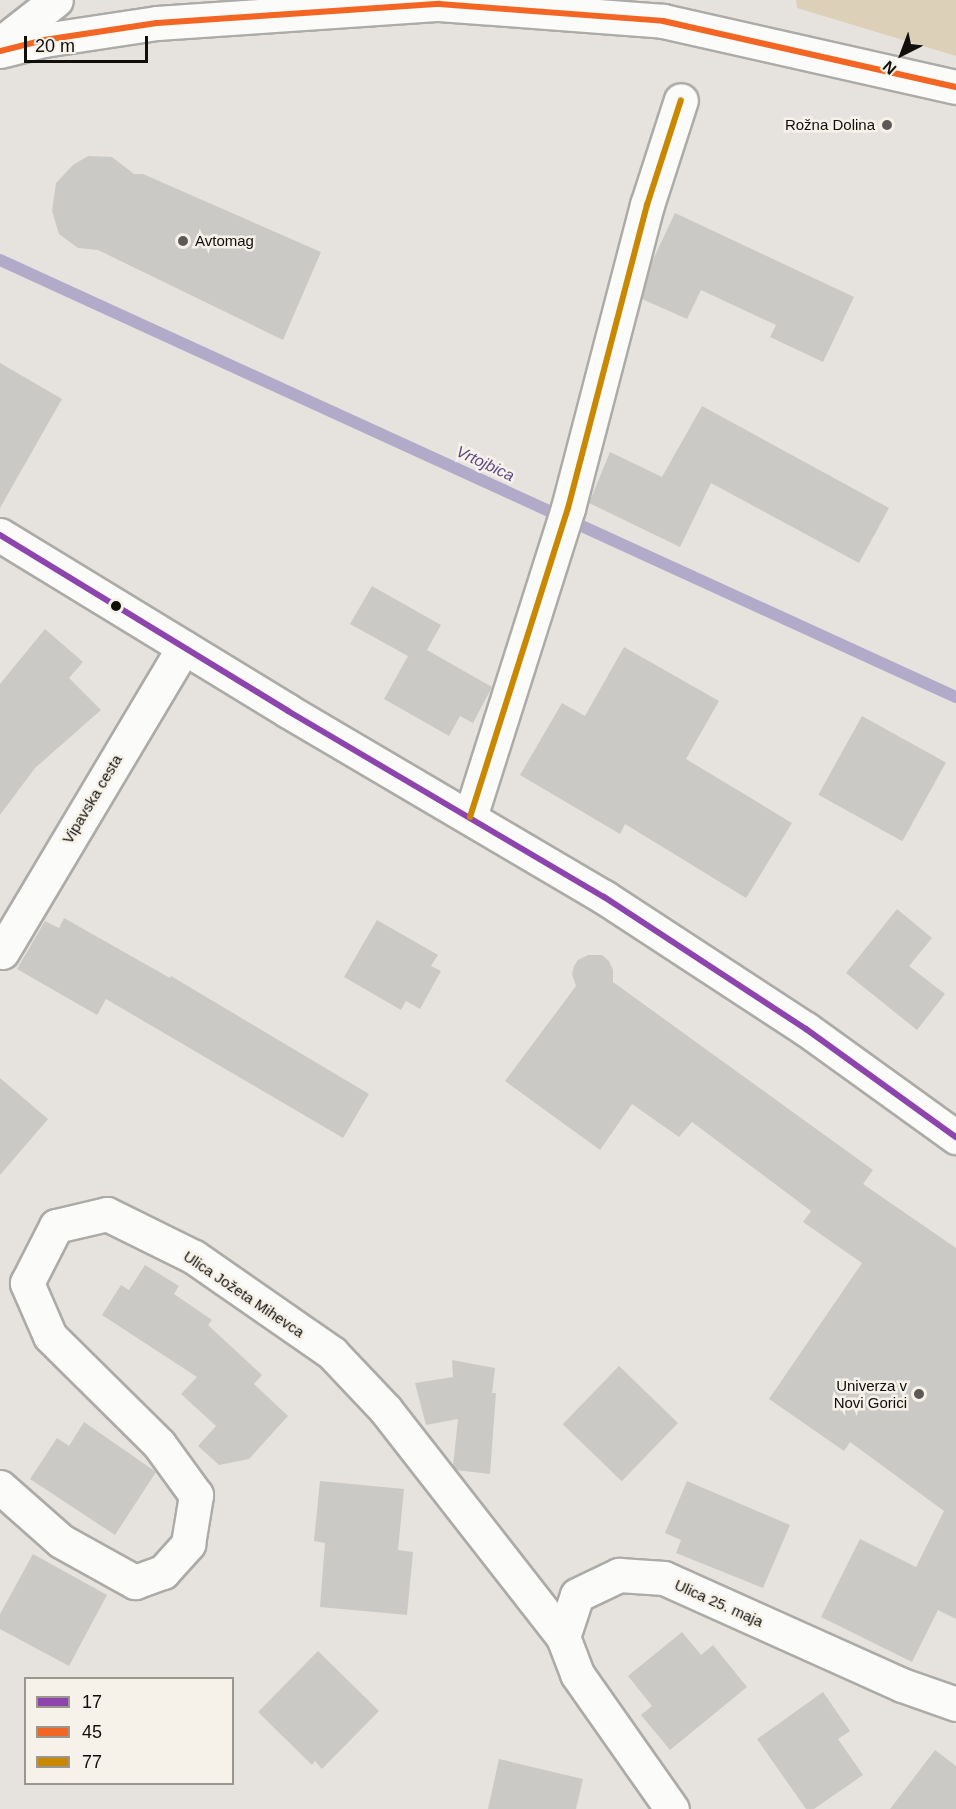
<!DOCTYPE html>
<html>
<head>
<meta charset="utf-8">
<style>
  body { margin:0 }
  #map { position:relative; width:956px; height:1809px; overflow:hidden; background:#e6e3df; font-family:Arial,sans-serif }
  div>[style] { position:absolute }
  .green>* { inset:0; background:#ddd0b9 }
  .stream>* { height:12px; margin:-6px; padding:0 6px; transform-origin:6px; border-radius:6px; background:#b2aac9 }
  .building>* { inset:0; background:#cbc9c5; transform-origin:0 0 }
  .roads { filter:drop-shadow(2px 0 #adaba7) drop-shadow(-2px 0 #adaba7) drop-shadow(0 2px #adaba7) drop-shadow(0 -2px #adaba7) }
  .street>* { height:33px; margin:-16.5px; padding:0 16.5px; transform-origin:16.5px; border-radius:16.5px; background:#fbfbfa }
  .secondary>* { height:33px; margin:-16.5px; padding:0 16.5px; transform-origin:16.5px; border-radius:16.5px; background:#fbfbfa }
  .primary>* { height:33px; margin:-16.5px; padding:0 16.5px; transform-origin:16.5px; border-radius:16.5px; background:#fbfbfa }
  .bus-1>* { height:6px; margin:-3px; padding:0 3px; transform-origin:3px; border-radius:3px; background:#8e44ad }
  .bus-2>* { height:6px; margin:-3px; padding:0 3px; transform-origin:3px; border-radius:3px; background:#f26522 }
  .bus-3>* { height:6px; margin:-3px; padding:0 3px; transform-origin:3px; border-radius:3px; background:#c98802 }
  .dots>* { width:16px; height:16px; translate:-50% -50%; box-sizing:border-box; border:3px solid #f6f2e9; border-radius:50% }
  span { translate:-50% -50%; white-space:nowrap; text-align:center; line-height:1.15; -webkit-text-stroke:5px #f6f2e9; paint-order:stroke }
  .poi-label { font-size:15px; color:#110f0c }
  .right { translate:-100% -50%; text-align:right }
  .left { translate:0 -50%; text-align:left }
  .street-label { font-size:15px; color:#110f0c }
  .water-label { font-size:16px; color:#5d4b88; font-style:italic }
  .legend { position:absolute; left:24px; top:1677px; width:210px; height:108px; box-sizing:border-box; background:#f6f2e9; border:2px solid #9a9791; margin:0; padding:8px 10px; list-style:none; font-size:18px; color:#110f0c }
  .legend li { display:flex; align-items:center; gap:12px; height:30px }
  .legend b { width:30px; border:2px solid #9a9791 }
  .north { position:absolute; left:872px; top:24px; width:60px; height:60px; -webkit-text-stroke:4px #f6f2e9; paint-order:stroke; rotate:222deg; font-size:16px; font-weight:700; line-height:24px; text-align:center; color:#110f0c }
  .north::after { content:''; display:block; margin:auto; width:21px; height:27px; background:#110f0c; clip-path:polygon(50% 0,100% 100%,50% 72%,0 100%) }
  .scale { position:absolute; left:24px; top:36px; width:124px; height:27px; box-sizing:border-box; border:3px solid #110f0c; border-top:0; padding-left:8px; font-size:18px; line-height:21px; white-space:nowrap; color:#110f0c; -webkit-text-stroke:4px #f6f2e9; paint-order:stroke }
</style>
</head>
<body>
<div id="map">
  <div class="green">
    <i style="clip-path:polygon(796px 0,956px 0,956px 56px,797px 8px)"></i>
  </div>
  <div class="stream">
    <i style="left:0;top:260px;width:1051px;rotate:24.57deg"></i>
  </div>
  <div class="building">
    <i style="clip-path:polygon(88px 156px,112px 157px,134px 174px,143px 174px,321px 252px,283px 340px,98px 250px,78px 248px,59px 234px,52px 211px,56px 183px,73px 165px)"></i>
    <i style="clip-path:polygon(675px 213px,854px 297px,823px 362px,770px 337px,776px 325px,701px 290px,687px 319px,642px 299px,650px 266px)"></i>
    <i style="clip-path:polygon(0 363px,62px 399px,0 508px)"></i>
    <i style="clip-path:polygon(702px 406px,889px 508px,859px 563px,711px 483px,680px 547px,589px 503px,610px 452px,662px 477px)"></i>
    <i style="clip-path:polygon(372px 586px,441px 625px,427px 650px,492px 687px,473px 723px,460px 716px,449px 736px,384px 699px,408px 656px,350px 624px)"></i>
    <i style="clip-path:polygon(45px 629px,83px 662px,69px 678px,101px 710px,35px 768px,0 815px,0 684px)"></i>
    <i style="clip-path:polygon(624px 647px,719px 701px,686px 759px,792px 823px,746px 898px,625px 824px,620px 834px,520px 775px,562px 703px,585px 716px)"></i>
    <i style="left:862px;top:716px;width:96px;height:90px;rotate:29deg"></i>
    <i style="clip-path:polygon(897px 909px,932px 938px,909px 966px,945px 994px,917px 1030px,846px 973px)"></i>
    <i style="clip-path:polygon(64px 918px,170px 978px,171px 976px,369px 1094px,343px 1138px,106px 999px,97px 1015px,17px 969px,45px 921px,59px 928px)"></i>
    <i style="clip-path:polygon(377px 920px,438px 955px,431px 966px,441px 971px,420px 1009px,406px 1001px,401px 1010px,344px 977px)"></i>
    <i style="clip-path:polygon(588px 955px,602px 955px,609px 961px,613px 970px,613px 982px,873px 1170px,863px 1184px,956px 1248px,956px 1619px,938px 1610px,912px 1662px,821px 1617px,860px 1539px,916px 1567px,944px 1511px,850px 1442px,844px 1451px,769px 1399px,862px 1263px,803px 1222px,811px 1211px,692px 1122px,679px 1137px,632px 1104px,600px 1150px,505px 1081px,576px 986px,572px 974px,574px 966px,578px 960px)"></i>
    <i style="clip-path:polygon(0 1078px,48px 1119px,0 1175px)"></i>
    <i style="clip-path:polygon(145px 1265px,179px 1286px,174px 1294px,212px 1320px,208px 1325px,262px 1375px,254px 1384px,288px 1416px,249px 1459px,219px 1465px,198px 1446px,216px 1426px,181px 1394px,197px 1377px,102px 1315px,121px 1285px,129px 1290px)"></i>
    <i style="clip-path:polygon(452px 1360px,495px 1368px,492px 1393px,496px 1393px,490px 1474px,456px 1470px,453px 1466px,458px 1419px,426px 1425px,415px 1383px,453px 1377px)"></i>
    <i style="left:619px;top:1366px;width:82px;height:81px;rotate:44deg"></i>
    <i style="clip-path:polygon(84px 1422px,156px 1472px,115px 1535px,30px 1479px,57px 1438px,69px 1446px)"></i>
    <i style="clip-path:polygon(320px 1481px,404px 1489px,398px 1550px,413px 1552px,407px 1615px,320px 1607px,325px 1543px,314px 1541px)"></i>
    <i style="clip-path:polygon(687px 1481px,790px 1525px,763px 1588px,676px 1553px,681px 1540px,665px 1533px)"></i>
    <i style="clip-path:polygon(33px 1554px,107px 1595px,69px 1666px,0 1629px,0 1614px)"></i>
    <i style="clip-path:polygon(682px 1632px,701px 1655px,713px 1645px,747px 1687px,670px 1750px,641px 1715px,652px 1706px,628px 1676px)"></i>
    <i style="clip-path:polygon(318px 1651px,379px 1711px,322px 1769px,315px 1761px,312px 1765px,258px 1712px)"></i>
    <i style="clip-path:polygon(823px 1692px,850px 1731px,838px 1739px,863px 1775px,814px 1809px,806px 1809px,757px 1739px)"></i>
    <i style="clip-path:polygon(935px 1750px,956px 1766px,956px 1809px,890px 1809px)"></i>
    <i style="clip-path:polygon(499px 1759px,583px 1779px,576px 1809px,488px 1809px)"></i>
  </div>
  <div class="roads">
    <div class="street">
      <i style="left:470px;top:817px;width:324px;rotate:-72.4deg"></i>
      <i style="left:568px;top:508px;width:313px;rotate:-75.4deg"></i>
      <i style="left:647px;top:205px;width:110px;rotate:-72.1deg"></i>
      <i style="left:2px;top:952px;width:355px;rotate:-59.2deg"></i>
      <i style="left:0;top:1487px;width:81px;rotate:41.5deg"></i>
      <i style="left:61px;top:1541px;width:85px;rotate:29deg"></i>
      <i style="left:135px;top:1582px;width:30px;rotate:-20deg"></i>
      <i style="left:163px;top:1572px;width:38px;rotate:-48deg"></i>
      <i style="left:188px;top:1544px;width:50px;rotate:-80.7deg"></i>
      <i style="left:196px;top:1495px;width:63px;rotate:-126deg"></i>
      <i style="left:159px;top:1444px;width:153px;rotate:-135.3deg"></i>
      <i style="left:50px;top:1336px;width:58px;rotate:-113.5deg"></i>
      <i style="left:27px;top:1283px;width:64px;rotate:-63deg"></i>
      <i style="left:56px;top:1226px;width:52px;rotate:-13.2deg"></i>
      <i style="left:107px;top:1214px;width:97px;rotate:26.3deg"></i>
      <i style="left:194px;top:1257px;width:168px;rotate:34.8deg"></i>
      <i style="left:332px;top:1353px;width:77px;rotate:46.6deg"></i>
      <i style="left:385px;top:1409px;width:289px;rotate:52deg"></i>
      <i style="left:563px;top:1637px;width:40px;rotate:69deg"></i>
      <i style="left:577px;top:1674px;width:165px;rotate:54.9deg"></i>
      <i style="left:563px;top:1637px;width:44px;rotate:-71.6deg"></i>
      <i style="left:577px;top:1595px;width:47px;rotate:-25.5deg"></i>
      <i style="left:619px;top:1575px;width:45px;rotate:3.8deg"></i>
      <i style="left:664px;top:1578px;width:261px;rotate:24.2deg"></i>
      <i style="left:902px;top:1685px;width:57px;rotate:19.4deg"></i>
    </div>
    <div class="secondary">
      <i style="left:0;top:44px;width:71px;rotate:-38.2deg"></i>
      <i style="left:0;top:535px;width:338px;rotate:31.4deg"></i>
      <i style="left:288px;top:711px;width:367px;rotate:30.5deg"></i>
      <i style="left:604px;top:897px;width:241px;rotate:33.2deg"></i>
      <i style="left:806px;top:1029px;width:185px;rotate:35.8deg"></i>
    </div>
    <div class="primary">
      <i style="left:0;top:51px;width:45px;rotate:-14deg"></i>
      <i style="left:44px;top:40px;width:114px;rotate:-8.6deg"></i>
      <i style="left:157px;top:23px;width:283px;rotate:-3.9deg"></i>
      <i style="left:439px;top:4px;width:225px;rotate:4.3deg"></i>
      <i style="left:663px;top:21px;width:300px;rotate:12.7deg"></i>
    </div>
  </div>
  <div class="bus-1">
    <i style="left:0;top:535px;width:338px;rotate:31.4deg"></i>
    <i style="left:288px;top:711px;width:367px;rotate:30.5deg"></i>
    <i style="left:604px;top:897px;width:241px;rotate:33.2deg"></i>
    <i style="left:806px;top:1029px;width:185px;rotate:35.8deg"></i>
  </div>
  <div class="bus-2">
    <i style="left:0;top:51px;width:45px;rotate:-14deg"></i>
    <i style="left:44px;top:40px;width:114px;rotate:-8.6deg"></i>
    <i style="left:157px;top:23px;width:283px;rotate:-3.9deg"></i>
    <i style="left:439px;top:4px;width:225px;rotate:4.3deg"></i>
    <i style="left:663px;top:21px;width:300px;rotate:12.7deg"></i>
  </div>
  <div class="bus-3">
    <i style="left:470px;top:817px;width:324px;rotate:-72.4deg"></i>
    <i style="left:568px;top:508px;width:313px;rotate:-75.4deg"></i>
    <i style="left:647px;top:205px;width:110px;rotate:-72.1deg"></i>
  </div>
  <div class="dots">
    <i style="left:887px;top:125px;background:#5c5956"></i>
    <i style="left:183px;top:241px;background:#5c5956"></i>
    <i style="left:116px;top:606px;background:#110f0c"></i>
    <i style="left:919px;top:1394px;background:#5c5956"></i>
  </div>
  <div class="poi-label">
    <span class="right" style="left:875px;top:125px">Rožna Dolina</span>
    <span class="left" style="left:195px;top:241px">Avtomag</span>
    <span class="right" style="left:907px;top:1394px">Univerza v<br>Novi Gorici</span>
  </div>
  <div class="street-label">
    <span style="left:92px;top:799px;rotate:-59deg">Vipavska cesta</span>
    <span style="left:244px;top:1294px;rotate:34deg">Ulica Jožeta Mihevca</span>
    <span style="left:719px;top:1603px;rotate:24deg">Ulica 25. maja</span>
  </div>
  <div class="water-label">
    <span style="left:485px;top:464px;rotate:25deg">Vrtojbica</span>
  </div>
  <ul class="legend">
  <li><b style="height:8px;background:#8e44ad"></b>17</li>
  <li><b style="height:8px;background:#f26522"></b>45</li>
  <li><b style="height:8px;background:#c98802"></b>77</li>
  </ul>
  <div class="north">N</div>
  <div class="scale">20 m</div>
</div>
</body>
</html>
